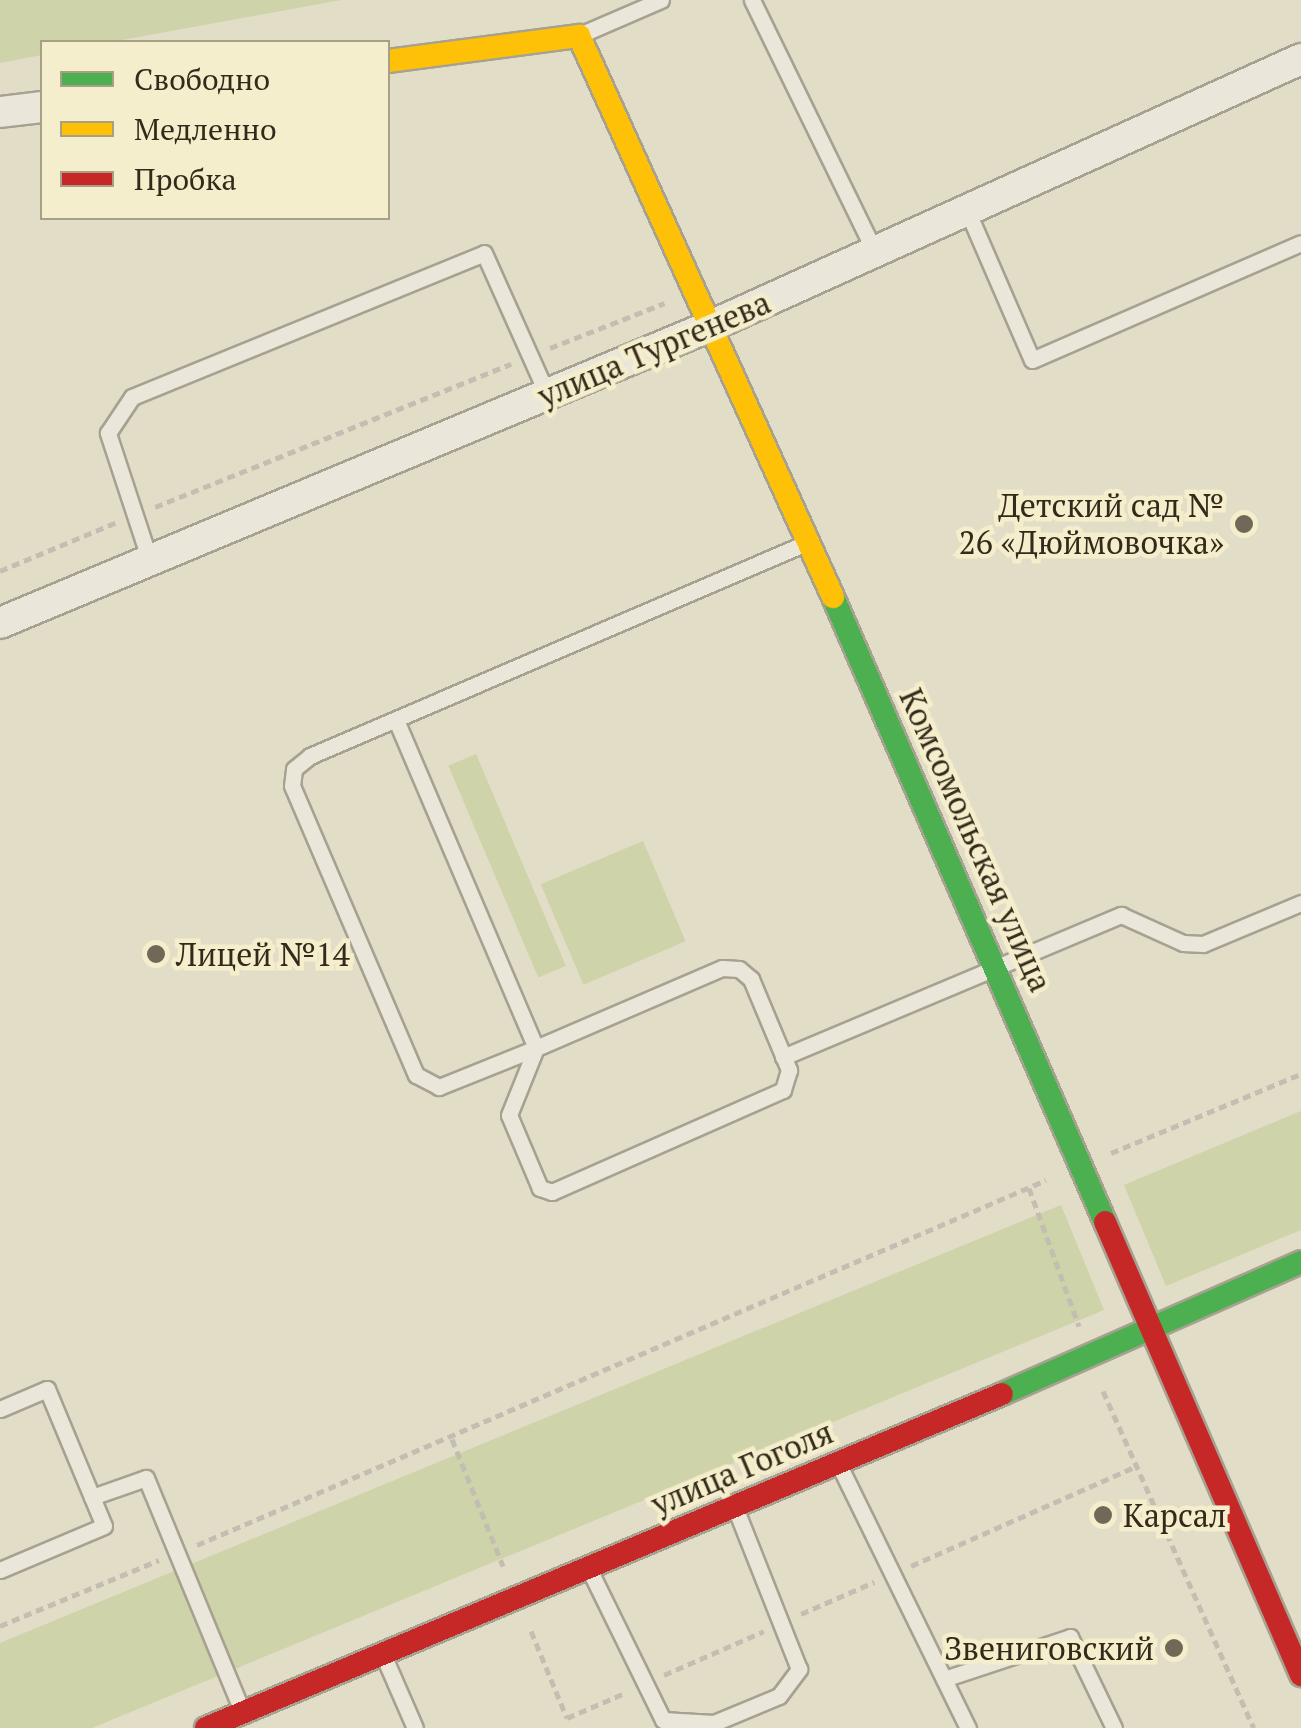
<!DOCTYPE html>
<html>
<head>
<meta charset="utf-8">
<style>
  body { margin:0 }
  #map { position:relative; width:1301px; height:1728px; overflow:hidden; background:#e2ddc7; font-family:"PT Serif",serif }
  div>[style] { position:absolute }
  .green>* { inset:0; background:#ced3a9; transform-origin:0 0 }
  .path>* { height:5px; margin-top:-2.5px; transform-origin:0; background:repeating-linear-gradient(90deg,#c3beb1 0 8px,transparent 0 13px) }
  .roads { filter:drop-shadow(2px 0 #a7a191) drop-shadow(-2px 0 #a7a191) drop-shadow(0 2px #a7a191) drop-shadow(0 -2px #a7a191) }
  .lane>* { height:15px; margin:-7.5px; padding:0 7.5px; transform-origin:7.5px; border-radius:7.5px; background:#eae7da }
  .street>* { height:30px; margin:-15px; padding:0 15px; transform-origin:15px; border-radius:15px; background:#eae7da }
  .fast>* { height:22px; margin:-11px; padding:0 11px; transform-origin:11px; border-radius:11px; background:#4caf50 }
  .slow>* { height:22px; margin:-11px; padding:0 11px; transform-origin:11px; border-radius:11px; background:#ffc107 }
  .jam>* { height:22px; margin:-11px; padding:0 11px; transform-origin:11px; border-radius:11px; background:#c62828 }
  .dots>* { width:28px; height:28px; translate:-50% -50%; box-sizing:border-box; border:5px solid #f5eecc; border-radius:50% }
  span { translate:-50% -50%; white-space:nowrap; text-align:center; line-height:1.15; -webkit-text-stroke:9px #f5eecc; paint-order:stroke }
  .street-label { font-size:32px; color:#342a1b }
  .poi-label { font-size:32px; color:#342a1b }
  .right { translate:-100% -50%; text-align:right }
  .left { translate:0 -50%; text-align:left }
  .legend { position:absolute; left:40px; top:40px; width:350px; height:180px; box-sizing:border-box; background:#f5eecc; border:2px solid #a8a085; margin:0; padding:12px 18px; list-style:none; font-size:30px; color:#342a1b }
  .legend li { display:flex; align-items:center; gap:20px; height:50px }
  .legend b { width:50px; border:2px solid #a8a085 }
</style>
</head>
<body>
<div id="map">
  <div class="green">
    <i style="clip-path:polygon(0 0,341px 0,111px 42px,42px 42px,42px 55px,0 63px)"></i>
    <i style="left:476px;top:754px;width:230px;height:30px;rotate:67deg"></i>
    <i style="left:643px;top:841px;width:109px;height:111px;rotate:67deg"></i>
    <i style="clip-path:polygon(1301px 1111px,1301px 1230px,1166px 1286px,1124px 1185px)"></i>
    <i style="clip-path:polygon(1061px 1205px,1104px 1310px,92px 1728px,0 1728px,0 1643px)"></i>
  </div>
  <div class="path">
    <i style="left:550px;top:348px;width:123px;rotate:-21.4deg"></i>
    <i style="left:155px;top:507px;width:384px;rotate:-21.9deg"></i>
    <i style="left:0;top:571px;width:127px;rotate:-22.7deg"></i>
    <i style="left:1111px;top:1153px;width:206px;rotate:-22.6deg"></i>
    <i style="left:1029px;top:1188px;width:147px;rotate:70.1deg"></i>
    <i style="left:1103px;top:1391px;width:369px;rotate:65.9deg"></i>
    <i style="left:452px;top:1439px;width:137px;rotate:68.1deg"></i>
    <i style="left:197px;top:1545px;width:924px;rotate:-23.26deg"></i>
    <i style="left:911px;top:1566px;width:247px;rotate:-23.9deg"></i>
    <i style="left:801px;top:1614px;width:80px;rotate:-23.7deg"></i>
    <i style="left:0;top:1626px;width:172px;rotate:-22.5deg"></i>
    <i style="left:531px;top:1631px;width:94px;rotate:67.5deg"></i>
    <i style="left:567px;top:1718px;width:65px;rotate:-23.4deg"></i>
    <i style="left:664px;top:1675px;width:109px;rotate:-23.7deg"></i>
  </div>
  <div class="roads">
    <div class="lane">
      <i style="left:752px;top:0;width:280px;rotate:64deg"></i>
      <i style="left:582px;top:34px;width:86px;rotate:-23.3deg"></i>
      <i style="left:967px;top:210px;width:163px;rotate:66.6deg"></i>
      <i style="left:1032px;top:360px;width:293px;rotate:-23.5deg"></i>
      <i style="left:150px;top:561px;width:135px;rotate:-108.2deg"></i>
      <i style="left:108px;top:433px;width:43px;rotate:-56.3deg"></i>
      <i style="left:132px;top:397px;width:380px;rotate:-22.2deg"></i>
      <i style="left:484px;top:253px;width:154px;rotate:65.9deg"></i>
      <i style="left:396px;top:720px;width:357px;rotate:66.9deg"></i>
      <i style="left:536px;top:1048px;width:105px;rotate:158.1deg"></i>
      <i style="left:439px;top:1087px;width:26px;rotate:-152deg"></i>
      <i style="left:416px;top:1075px;width:314px;rotate:-113.2deg"></i>
      <i style="left:292px;top:786px;width:17px;rotate:-83deg"></i>
      <i style="left:294px;top:769px;width:21px;rotate:-39deg"></i>
      <i style="left:310px;top:756px;width:540px;rotate:-23.24deg"></i>
      <i style="left:722px;top:968px;width:17px;rotate:3deg"></i>
      <i style="left:739px;top:969px;width:16px;rotate:40deg"></i>
      <i style="left:751px;top:979px;width:99px;rotate:67.3deg"></i>
      <i style="left:789px;top:1070px;width:21px;rotate:107deg"></i>
      <i style="left:783px;top:1090px;width:253px;rotate:156.2deg"></i>
      <i style="left:552px;top:1192px;width:13px;rotate:-162deg"></i>
      <i style="left:540px;top:1188px;width:79px;rotate:-113deg"></i>
      <i style="left:509px;top:1115px;width:72px;rotate:-68.1deg"></i>
      <i style="left:536px;top:1048px;width:202px;rotate:-23.3deg"></i>
      <i style="left:783px;top:1057px;width:367px;rotate:-22.8deg"></i>
      <i style="left:1121px;top:915px;width:68px;rotate:24.3deg"></i>
      <i style="left:1183px;top:943px;width:20px;rotate:3deg"></i>
      <i style="left:1203px;top:944px;width:106px;rotate:-22.7deg"></i>
      <i style="left:0;top:1409px;width:51px;rotate:-23.1deg"></i>
      <i style="left:47px;top:1389px;width:148px;rotate:67.4deg"></i>
      <i style="left:104px;top:1526px;width:113px;rotate:157.1deg"></i>
      <i style="left:840px;top:1467px;width:291px;rotate:63.9deg"></i>
      <i style="left:92px;top:1497px;width:57px;rotate:-19.4deg"></i>
      <i style="left:146px;top:1478px;width:250px;rotate:67.6deg"></i>
      <i style="left:590px;top:1571px;width:166px;rotate:63.9deg"></i>
      <i style="left:663px;top:1720px;width:51px;rotate:3.4deg"></i>
      <i style="left:714px;top:1723px;width:70px;rotate:-22.6deg"></i>
      <i style="left:779px;top:1696px;width:34px;rotate:-53deg"></i>
      <i style="left:799px;top:1669px;width:171px;rotate:-111.6deg"></i>
      <i style="left:384px;top:1657px;width:77px;rotate:66.4deg"></i>
      <i style="left:944px;top:1679px;width:133px;rotate:-18.4deg"></i>
      <i style="left:1070px;top:1637px;width:101px;rotate:64.2deg"></i>
    </div>
    <div class="street">
      <i style="left:0;top:112px;width:42px;rotate:-6.8deg"></i>
      <i style="left:0;top:623px;width:775px;rotate:-22.69deg"></i>
      <i style="left:715px;top:324px;width:643px;rotate:-24.33deg"></i>
    </div>
    <div class="fast">
      <i style="left:833px;top:597px;width:682px;rotate:66.48deg"></i>
      <i style="left:1002px;top:1394px;width:327px;rotate:-23.8deg"></i>
    </div>
    <div class="slow">
      <i style="left:388px;top:61px;width:193px;rotate:-7.5deg"></i>
      <i style="left:579px;top:36px;width:616px;rotate:65.64deg"></i>
    </div>
    <div class="jam">
      <i style="left:1105px;top:1222px;width:494px;rotate:66.6deg"></i>
      <i style="left:206px;top:1728px;width:863px;rotate:-22.76deg"></i>
    </div>
  </div>
  <div class="dots">
    <i style="left:1244px;top:524px;background:#716957"></i>
    <i style="left:156px;top:954px;background:#716957"></i>
    <i style="left:1103px;top:1515px;background:#716957"></i>
    <i style="left:1174px;top:1648px;background:#716957"></i>
  </div>
  <div class="street-label">
    <span style="left:654px;top:349px;rotate:-23deg">улица Тургенева</span>
    <span style="left:976px;top:840px;rotate:66deg">Комсомольская улица</span>
    <span style="left:742px;top:1468px;rotate:-23deg">улица Гоголя</span>
  </div>
  <div class="poi-label">
    <span class="right" style="left:1224px;top:524px">Детский сад №<br>26 «Дюймовочка»</span>
    <span class="left" style="left:176px;top:954px">Лицей №14</span>
    <span class="left" style="left:1123px;top:1515px">Карсал</span>
    <span class="right" style="left:1154px;top:1648px">Звениговский</span>
  </div>
  <ul class="legend">
  <li><b style="height:12px;background:#4caf50"></b>Свободно</li>
  <li><b style="height:12px;background:#ffc107"></b>Медленно</li>
  <li><b style="height:12px;background:#c62828"></b>Пробка</li>
  </ul>
</div>
</body>
</html>
